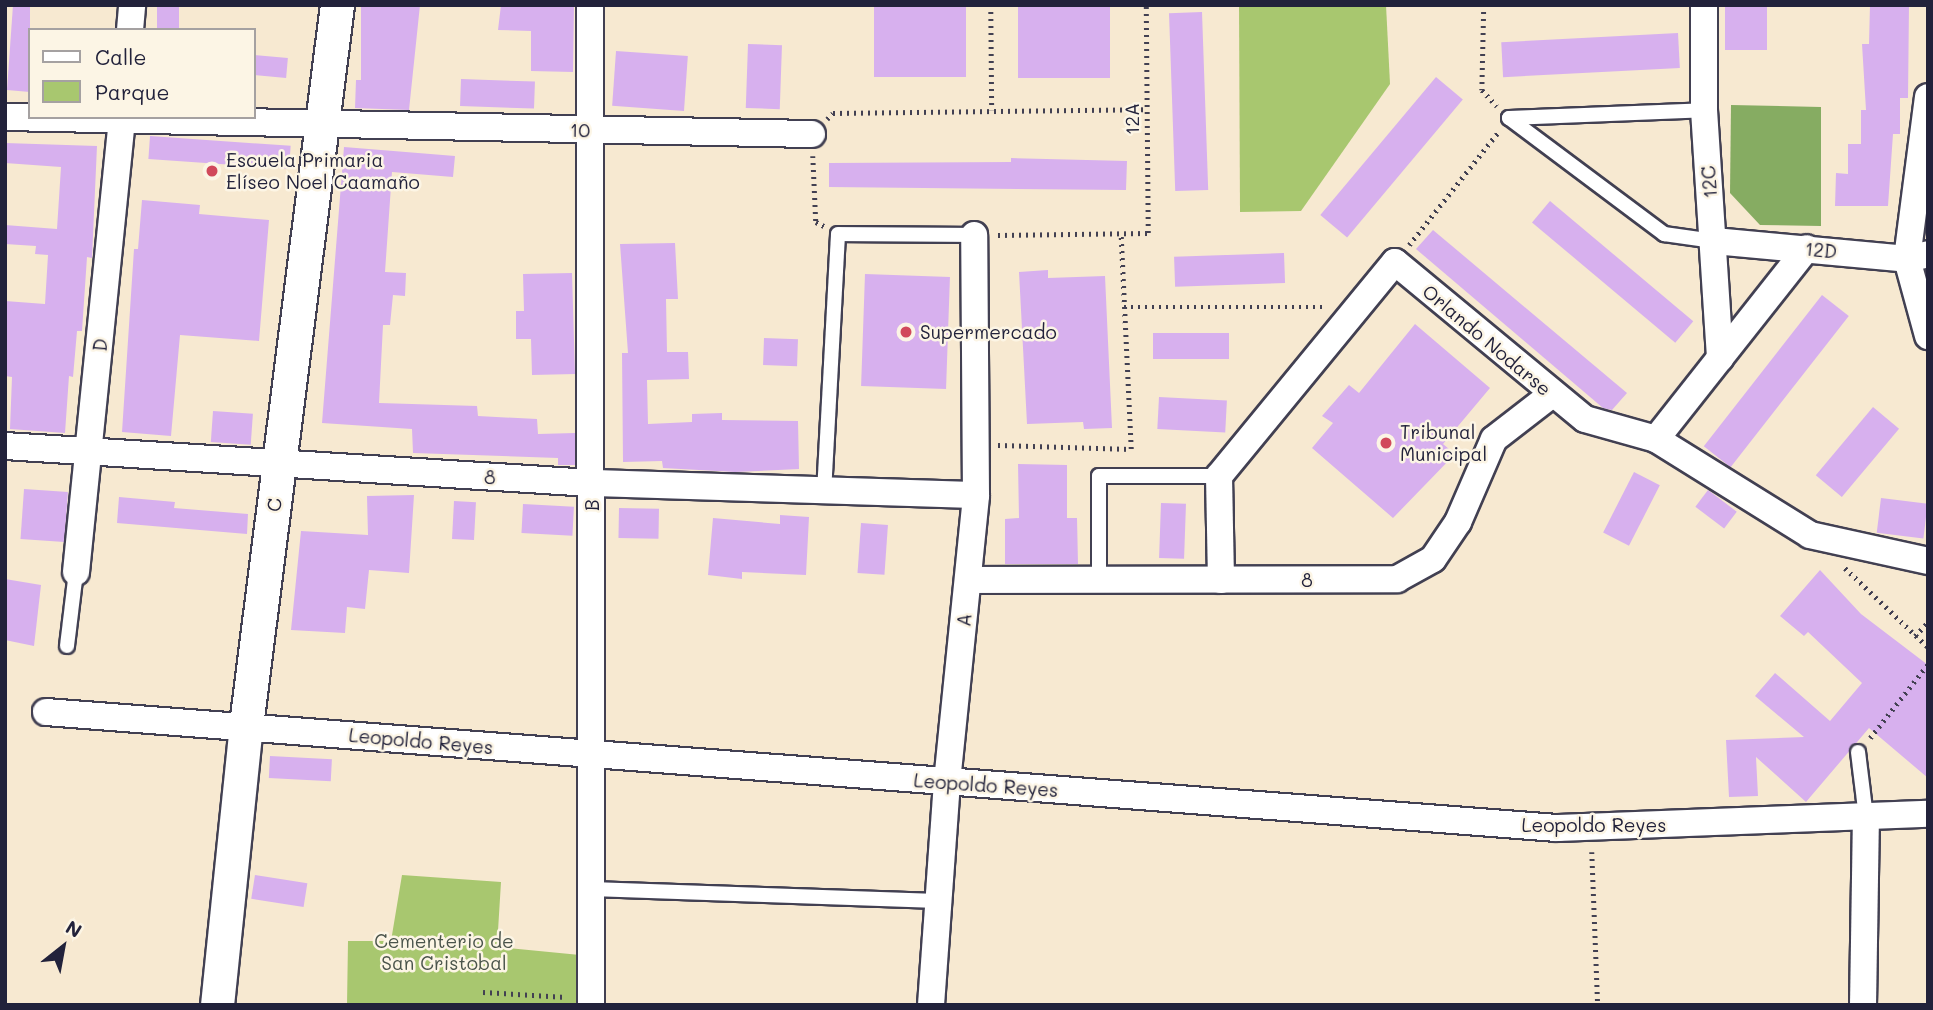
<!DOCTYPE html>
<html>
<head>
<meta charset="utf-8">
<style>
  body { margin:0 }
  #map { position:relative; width:1933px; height:1010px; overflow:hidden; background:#f7e9d1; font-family:Mali,sans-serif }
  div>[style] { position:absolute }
  .green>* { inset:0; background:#a8c76f }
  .forest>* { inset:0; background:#86ac62 }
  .building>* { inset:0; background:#d7b0ee; transform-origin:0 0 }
  .path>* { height:4.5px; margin-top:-2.25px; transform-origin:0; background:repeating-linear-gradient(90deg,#424052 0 2px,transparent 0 7px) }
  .roads { filter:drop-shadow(2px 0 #424052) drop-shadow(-2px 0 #424052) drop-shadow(0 2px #424052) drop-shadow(0 -2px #424052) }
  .service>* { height:14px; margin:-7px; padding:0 7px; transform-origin:7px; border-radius:7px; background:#fff }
  .minor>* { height:26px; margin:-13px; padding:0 13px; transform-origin:13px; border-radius:13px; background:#fff }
  .tertiary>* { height:33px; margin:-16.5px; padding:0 16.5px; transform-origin:16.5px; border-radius:16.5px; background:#fff }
  .dots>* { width:19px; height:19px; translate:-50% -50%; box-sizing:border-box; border:4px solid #fcf5e5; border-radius:50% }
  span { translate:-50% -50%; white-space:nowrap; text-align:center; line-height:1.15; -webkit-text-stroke:5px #fcf5e5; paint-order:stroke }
  .street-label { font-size:19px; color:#22223b }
  .poi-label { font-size:19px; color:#22223b }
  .left { translate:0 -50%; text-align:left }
  .park-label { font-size:19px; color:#4a544b }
  .frame { position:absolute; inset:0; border:7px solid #22223b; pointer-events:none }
  .legend { position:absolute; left:28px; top:28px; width:228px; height:91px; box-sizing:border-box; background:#fcf5e5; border:2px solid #a5a1a1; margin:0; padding:9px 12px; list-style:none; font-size:21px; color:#22223b }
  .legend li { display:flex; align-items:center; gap:14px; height:35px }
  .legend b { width:35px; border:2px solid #a5a1a1 }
  .north { position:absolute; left:28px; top:912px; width:70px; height:70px; -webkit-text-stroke:5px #fcf5e5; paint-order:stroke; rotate:31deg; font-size:19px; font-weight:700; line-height:28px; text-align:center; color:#22223b }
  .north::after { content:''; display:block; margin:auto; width:24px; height:32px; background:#22223b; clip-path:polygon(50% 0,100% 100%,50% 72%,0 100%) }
</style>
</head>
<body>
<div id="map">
  <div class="green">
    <i style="clip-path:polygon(1239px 5px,1386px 5px,1390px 84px,1301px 211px,1240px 212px)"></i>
    <i style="clip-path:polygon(402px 875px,501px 882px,497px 947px,580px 955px,581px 1005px,347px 1005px,348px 941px,391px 941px)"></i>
  </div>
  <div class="forest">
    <i style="clip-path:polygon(1731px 105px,1821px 107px,1821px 226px,1760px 225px,1730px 193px)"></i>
  </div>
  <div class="building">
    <i style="clip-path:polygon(13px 5px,30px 5px,30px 92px,7px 90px)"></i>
    <i style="left:157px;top:5px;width:22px;height:25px"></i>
    <i style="clip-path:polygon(361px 5px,420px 5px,409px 110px,355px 108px,356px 80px,361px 80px)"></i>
    <i style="clip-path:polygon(501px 5px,574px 5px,573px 72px,531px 71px,531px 31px,498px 30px)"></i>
    <i style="left:874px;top:5px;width:92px;height:72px"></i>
    <i style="left:1018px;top:5px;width:92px;height:73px"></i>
    <i style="left:1725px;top:5px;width:42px;height:45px"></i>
    <i style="clip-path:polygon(1870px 5px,1909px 5px,1908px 98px,1900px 98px,1900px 134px,1893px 134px,1888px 206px,1835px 206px,1836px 173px,1848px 174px,1848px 144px,1861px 144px,1861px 110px,1866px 110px,1862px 44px,1869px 44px)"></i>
    <i style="left:1202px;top:12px;width:178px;height:33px;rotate:88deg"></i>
    <i style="left:1678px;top:33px;width:35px;height:177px;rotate:87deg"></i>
    <i style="left:748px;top:44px;width:34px;height:64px;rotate:2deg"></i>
    <i style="left:616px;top:51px;width:72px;height:55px;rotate:4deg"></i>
    <i style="left:254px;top:55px;width:34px;height:20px;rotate:5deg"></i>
    <i style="left:1436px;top:77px;width:35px;height:180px;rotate:40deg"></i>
    <i style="left:461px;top:79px;width:74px;height:27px;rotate:2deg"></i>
    <i style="left:150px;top:136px;width:141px;height:23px;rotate:4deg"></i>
    <i style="clip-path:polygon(5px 143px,97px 146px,92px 258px,87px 257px,82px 331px,77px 331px,73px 377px,69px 376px,65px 433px,10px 429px,12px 377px,5px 376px,5px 301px,45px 304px,48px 255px,35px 254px,36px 246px,5px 244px,5px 225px,57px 229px,61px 167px,5px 163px)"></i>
    <i style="clip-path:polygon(344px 147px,455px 156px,453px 177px,392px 172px,385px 272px,406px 273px,405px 296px,393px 295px,390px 325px,383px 325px,379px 403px,477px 406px,478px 416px,537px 419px,538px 434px,575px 433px,575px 465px,558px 465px,558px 458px,413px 453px,412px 429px,322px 423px)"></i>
    <i style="clip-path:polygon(1011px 158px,1127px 161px,1126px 190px,829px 187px,829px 163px,1011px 162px)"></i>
    <i style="clip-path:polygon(142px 200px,200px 205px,199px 214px,269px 220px,259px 341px,180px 335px,171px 436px,122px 432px,134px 249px,138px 249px)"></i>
    <i style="left:1550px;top:201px;width:187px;height:28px;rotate:40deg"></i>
    <i style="clip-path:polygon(1433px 230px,1627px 393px,1612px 410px,1603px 408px,1416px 249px)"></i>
    <i style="clip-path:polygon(675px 243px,678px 299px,666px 299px,667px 352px,688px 352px,689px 379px,647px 380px,648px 424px,692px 422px,692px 414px,722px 413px,722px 420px,798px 421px,799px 469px,735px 472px,663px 468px,662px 461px,623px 462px,622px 353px,628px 353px,620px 244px)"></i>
    <i style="left:1284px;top:253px;width:30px;height:110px;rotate:88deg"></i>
    <i style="clip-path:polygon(1048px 270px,1048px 278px,1105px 276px,1112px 428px,1084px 429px,1083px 422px,1027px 424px,1019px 272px)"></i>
    <i style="clip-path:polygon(572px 273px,575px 374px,532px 375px,531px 339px,516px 339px,516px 311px,524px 311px,523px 274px)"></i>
    <i style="left:865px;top:274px;width:85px;height:112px;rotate:2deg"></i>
    <i style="left:1822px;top:295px;width:34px;height:192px;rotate:38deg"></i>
    <i style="clip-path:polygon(1415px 324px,1490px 388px,1443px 444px,1455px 454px,1393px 518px,1312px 448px,1333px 423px,1322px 416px,1349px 385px,1359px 393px)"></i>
    <i style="left:1153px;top:333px;width:76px;height:26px"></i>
    <i style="left:764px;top:338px;width:34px;height:27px;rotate:2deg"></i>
    <i style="left:1159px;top:397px;width:68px;height:32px;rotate:3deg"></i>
    <i style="left:1873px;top:407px;width:34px;height:89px;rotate:40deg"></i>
    <i style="left:213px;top:411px;width:40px;height:31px;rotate:4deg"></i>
    <i style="clip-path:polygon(1018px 464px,1067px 465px,1067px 518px,1077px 518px,1078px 564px,1005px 564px,1005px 519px,1019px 518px)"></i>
    <i style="left:1634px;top:472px;width:29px;height:68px;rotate:27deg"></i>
    <i style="left:24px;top:489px;width:44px;height:50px;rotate:4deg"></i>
    <i style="left:1708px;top:490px;width:36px;height:21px;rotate:37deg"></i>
    <i style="clip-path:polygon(414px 495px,409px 573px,369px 570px,365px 609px,347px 607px,345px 633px,291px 630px,301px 531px,368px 535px,367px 496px)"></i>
    <i style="clip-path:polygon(119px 497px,175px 502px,174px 508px,248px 514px,247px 534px,117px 523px)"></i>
    <i style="left:1881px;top:498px;width:47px;height:35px;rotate:7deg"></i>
    <i style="left:454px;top:501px;width:22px;height:38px;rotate:3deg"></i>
    <i style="left:1161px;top:503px;width:25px;height:55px;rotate:2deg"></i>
    <i style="left:523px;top:504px;width:51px;height:29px;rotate:3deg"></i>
    <i style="left:619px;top:508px;width:40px;height:30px;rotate:1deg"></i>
    <i style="clip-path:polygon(780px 515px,809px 517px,806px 575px,742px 572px,742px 579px,708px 575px,713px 518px,780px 524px)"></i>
    <i style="left:861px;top:523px;width:27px;height:50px;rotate:4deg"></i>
    <i style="clip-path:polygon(1820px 570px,1861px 614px,1928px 665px,1928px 778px,1869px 728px,1806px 802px,1756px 757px,1758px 796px,1729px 797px,1726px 740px,1804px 737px,1755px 696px,1775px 673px,1830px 721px,1862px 683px,1808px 632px,1804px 636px,1780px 616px)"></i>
    <i style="clip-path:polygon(5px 579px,41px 585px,34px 646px,5px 640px)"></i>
    <i style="left:270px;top:756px;width:62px;height:22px;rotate:3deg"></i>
    <i style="left:255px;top:875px;width:53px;height:24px;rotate:9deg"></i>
  </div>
  <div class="path">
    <i style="left:991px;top:5px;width:105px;rotate:89.5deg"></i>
    <i style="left:1484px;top:5px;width:85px;rotate:91.3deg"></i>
    <i style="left:1482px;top:90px;width:22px;rotate:47deg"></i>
    <i style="left:827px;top:119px;width:8px;rotate:-45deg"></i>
    <i style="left:833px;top:113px;width:313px;rotate:-0.7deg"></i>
    <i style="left:813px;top:156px;width:66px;rotate:87.4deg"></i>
    <i style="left:816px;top:222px;width:9px;rotate:27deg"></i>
    <i style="left:998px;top:235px;width:150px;rotate:-0.8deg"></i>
    <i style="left:1148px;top:233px;width:228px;rotate:-90.5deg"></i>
    <i style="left:1409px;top:245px;width:145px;rotate:-51.7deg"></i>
    <i style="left:1124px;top:307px;width:202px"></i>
    <i style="left:998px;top:445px;width:133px;rotate:1.7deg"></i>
    <i style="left:1131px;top:449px;width:215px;rotate:-92.7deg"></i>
    <i style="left:1845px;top:568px;width:115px;rotate:43.6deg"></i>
    <i style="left:1915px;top:636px;width:19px;rotate:-47deg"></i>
    <i style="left:1870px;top:738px;width:94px;rotate:-51.9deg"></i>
    <i style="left:1592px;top:852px;width:153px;rotate:87.8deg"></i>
    <i style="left:483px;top:992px;width:83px;rotate:3.4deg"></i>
  </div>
  <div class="roads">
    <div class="service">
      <i style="left:1509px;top:118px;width:194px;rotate:36.8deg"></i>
      <i style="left:1664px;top:234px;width:50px;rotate:8deg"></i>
      <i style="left:1509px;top:118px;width:195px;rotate:-2.3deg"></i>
      <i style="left:824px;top:493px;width:259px;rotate:-86.9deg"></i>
      <i style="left:838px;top:234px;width:136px;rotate:0.4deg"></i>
      <i style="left:1099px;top:580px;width:104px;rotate:-90deg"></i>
      <i style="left:1099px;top:476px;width:120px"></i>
      <i style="left:67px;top:646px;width:75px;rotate:-83.1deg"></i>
      <i style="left:1858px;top:752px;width:65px;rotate:83deg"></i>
      <i style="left:591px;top:889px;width:347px;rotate:2deg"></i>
    </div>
    <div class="minor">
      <i style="left:590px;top:5px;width:1000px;rotate:89.94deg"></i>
      <i style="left:1704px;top:5px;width:105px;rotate:90deg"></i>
      <i style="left:1704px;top:110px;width:249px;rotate:86.3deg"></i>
      <i style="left:130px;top:30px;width:25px;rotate:-85deg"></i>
      <i style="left:1928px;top:97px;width:163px;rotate:97.4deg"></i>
      <i style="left:1907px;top:259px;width:80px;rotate:74.7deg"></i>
      <i style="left:5px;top:117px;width:807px;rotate:1.21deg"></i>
      <i style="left:1714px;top:241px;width:194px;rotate:5.3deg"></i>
      <i style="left:1907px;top:259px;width:22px;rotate:-13deg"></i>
      <i style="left:1656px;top:439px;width:243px;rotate:-51.7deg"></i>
      <i style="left:5px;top:446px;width:588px;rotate:3.61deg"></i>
      <i style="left:592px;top:483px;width:384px;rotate:1.8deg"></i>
      <i style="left:76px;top:572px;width:457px;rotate:-84.2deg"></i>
      <i style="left:968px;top:580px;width:429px;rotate:-0.1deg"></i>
      <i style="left:1397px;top:579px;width:41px;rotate:-29.1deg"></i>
      <i style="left:1433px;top:559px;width:45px;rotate:-56deg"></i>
      <i style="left:1458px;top:522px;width:90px;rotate:-66.6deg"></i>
      <i style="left:1494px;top:439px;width:72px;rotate:-37.7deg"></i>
      <i style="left:1221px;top:580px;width:104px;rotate:-91.1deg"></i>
      <i style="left:1219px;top:476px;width:277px;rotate:-50.6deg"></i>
      <i style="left:1395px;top:262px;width:246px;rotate:39.6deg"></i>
      <i style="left:1585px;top:419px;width:74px;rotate:15.7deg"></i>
      <i style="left:1656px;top:439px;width:181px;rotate:31.9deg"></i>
      <i style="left:1810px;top:535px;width:121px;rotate:12.4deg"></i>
      <i style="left:46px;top:712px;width:1516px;rotate:4.39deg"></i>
      <i style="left:1558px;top:828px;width:370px;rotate:-2.2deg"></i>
      <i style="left:931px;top:1005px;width:224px;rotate:-85.9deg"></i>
      <i style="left:947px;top:782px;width:288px;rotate:-84.2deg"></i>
      <i style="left:976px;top:495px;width:260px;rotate:-90.4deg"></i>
      <i style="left:1863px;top:1005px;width:188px;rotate:-89.1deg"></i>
    </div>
    <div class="tertiary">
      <i style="left:217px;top:1005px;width:281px;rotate:-84.1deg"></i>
      <i style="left:246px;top:725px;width:726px;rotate:-82.8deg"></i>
    </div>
  </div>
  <div class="dots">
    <i style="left:212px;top:171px;background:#d1495b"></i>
    <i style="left:906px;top:332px;background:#d1495b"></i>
    <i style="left:1386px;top:443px;background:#d1495b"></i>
  </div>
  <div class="street-label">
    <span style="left:1132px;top:119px;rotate:-91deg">12A</span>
    <span style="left:580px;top:130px;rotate:1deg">10</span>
    <span style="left:1709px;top:182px;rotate:-94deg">12C</span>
    <span style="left:1821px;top:250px;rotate:6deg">12D</span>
    <span style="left:1487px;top:340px;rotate:40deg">Orlando Nodarse</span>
    <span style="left:100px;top:345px;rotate:-84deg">D</span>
    <span style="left:490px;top:477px;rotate:3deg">8</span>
    <span style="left:274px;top:505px;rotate:-83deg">C</span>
    <span style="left:592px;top:505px;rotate:-90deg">B</span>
    <span style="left:1307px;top:580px">8</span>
    <span style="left:964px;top:620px;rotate:-84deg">A</span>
    <span style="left:421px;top:741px;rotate:5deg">Leopoldo Reyes</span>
    <span style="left:986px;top:785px;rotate:4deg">Leopoldo Reyes</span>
    <span style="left:1594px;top:825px">Leopoldo Reyes</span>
  </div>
  <div class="poi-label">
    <span class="left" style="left:226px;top:171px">Escuela Primaria<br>Elíseo Noel Caamaño</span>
    <span class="left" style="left:920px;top:332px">Supermercado</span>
    <span class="left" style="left:1400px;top:443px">Tribunal<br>Municipal</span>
  </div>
  <div class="park-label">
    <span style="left:444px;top:952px">Cementerio de<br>San Cristobal</span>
  </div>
  <div class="frame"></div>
  <ul class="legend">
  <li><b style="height:9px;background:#fff"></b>Calle</li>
  <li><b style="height:19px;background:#a8c76f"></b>Parque</li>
  </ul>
  <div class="north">N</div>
</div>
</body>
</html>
